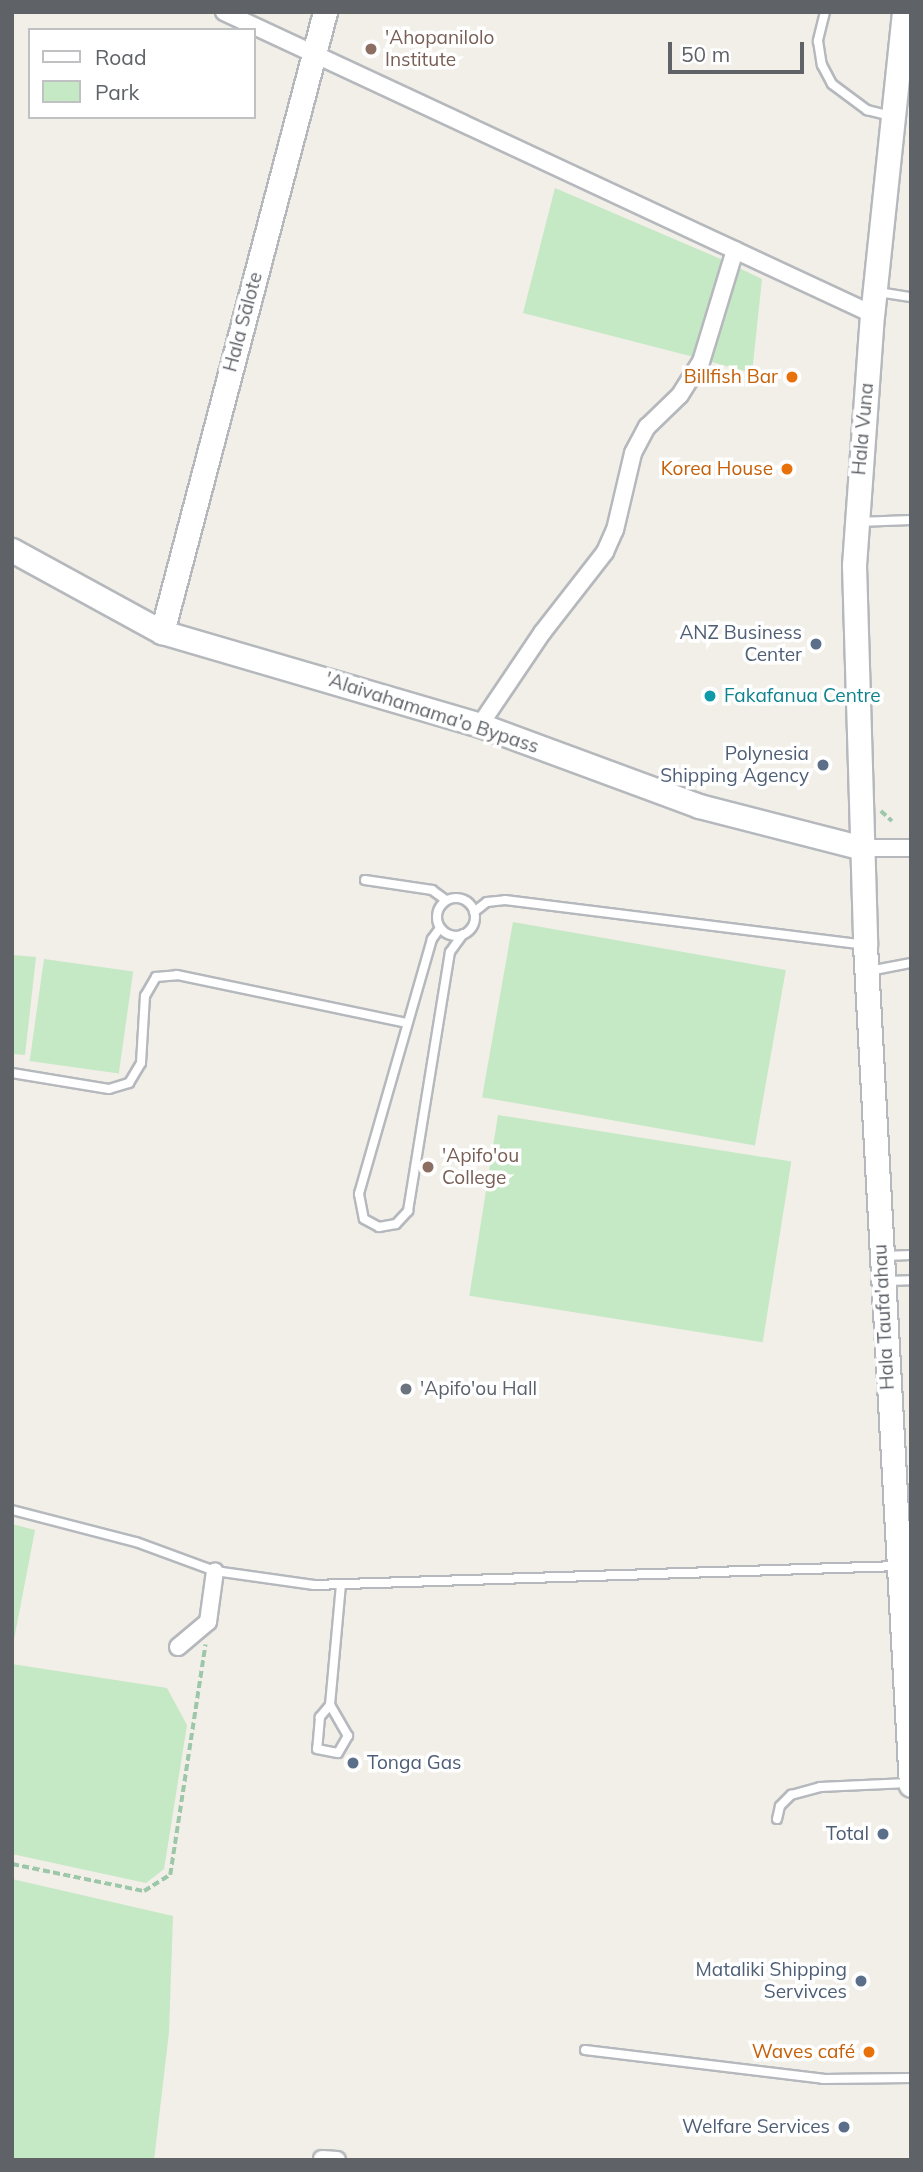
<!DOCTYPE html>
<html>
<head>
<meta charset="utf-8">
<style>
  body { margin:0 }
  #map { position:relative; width:923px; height:2172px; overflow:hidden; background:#f1efe8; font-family:Mulish,sans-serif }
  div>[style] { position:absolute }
  .green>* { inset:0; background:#c5e8c5; transform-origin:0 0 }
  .path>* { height:3.5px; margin-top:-1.75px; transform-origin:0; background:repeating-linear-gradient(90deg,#9cc7a9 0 7px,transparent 0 10.5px) }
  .roads { filter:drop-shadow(2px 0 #b5b8bc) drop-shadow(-2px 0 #b5b8bc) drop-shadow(0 2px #b5b8bc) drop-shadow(0 -2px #b5b8bc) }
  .lane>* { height:8px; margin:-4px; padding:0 4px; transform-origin:4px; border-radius:4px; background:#fff }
  .lane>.ring { margin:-4px; padding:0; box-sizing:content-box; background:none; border:8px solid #fff; border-radius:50% }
  .street>* { height:16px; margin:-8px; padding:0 8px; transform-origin:8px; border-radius:8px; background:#fff }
  .secondary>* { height:23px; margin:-11.5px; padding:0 11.5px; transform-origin:11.5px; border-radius:11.5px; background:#fff }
  .dots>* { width:19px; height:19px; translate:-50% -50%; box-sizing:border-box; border:4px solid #fff; border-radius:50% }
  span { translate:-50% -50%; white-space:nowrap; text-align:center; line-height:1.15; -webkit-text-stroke:7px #fff; paint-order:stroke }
  .education-label { font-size:19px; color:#785e54 }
  .left { translate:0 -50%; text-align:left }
  .street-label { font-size:19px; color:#5f6368 }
  .food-label { font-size:19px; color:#c56008 }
  .right { translate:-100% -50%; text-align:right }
  .service-label { font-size:19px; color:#4e5e75 }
  .culture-label { font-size:19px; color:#0d838f }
  .worship-label { font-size:19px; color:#5b616d }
  .frame { position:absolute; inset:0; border:14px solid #5f6368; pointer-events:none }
  .legend { position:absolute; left:28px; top:28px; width:228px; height:91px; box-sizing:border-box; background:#fff; border:2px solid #bfc1c3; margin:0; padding:9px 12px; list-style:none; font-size:21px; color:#5f6368 }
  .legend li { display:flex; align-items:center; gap:14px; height:35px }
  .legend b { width:35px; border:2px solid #bfc1c3 }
  .scale { position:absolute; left:668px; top:42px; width:136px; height:32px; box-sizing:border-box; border:4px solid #5f6368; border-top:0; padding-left:9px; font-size:21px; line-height:24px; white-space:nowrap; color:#5f6368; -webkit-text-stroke:5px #fff; paint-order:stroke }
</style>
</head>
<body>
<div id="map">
  <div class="green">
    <i style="clip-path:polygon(555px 188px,723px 260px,694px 357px,523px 313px)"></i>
    <i style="clip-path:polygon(741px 269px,762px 279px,752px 373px,708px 361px,735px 270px)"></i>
    <i style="left:513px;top:922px;width:277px;height:178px;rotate:10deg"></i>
    <i style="clip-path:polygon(12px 955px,36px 957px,25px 1055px,12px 1054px)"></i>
    <i style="left:44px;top:959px;width:90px;height:103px;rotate:8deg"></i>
    <i style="left:498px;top:1115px;width:297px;height:183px;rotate:9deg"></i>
    <i style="clip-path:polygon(12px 1524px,35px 1530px,12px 1650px)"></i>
    <i style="clip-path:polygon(12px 1664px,167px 1688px,187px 1725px,164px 1869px,146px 1883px,12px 1854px)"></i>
    <i style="clip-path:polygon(12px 1879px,173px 1916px,169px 2032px,154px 2160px,12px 2160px)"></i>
  </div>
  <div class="path">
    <i style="left:881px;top:811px;width:15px;rotate:42deg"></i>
    <i style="left:12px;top:1864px;width:135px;rotate:11.6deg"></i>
    <i style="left:144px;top:1891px;width:31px;rotate:-32deg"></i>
    <i style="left:170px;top:1875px;width:233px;rotate:-81.3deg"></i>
  </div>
  <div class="roads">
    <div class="lane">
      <i style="left:825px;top:12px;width:30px;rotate:104deg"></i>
      <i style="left:818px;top:41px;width:24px;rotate:81deg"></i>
      <i style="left:822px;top:65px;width:21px;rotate:62deg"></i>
      <i style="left:832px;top:84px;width:44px;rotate:36.6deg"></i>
      <i style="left:867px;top:110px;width:25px;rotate:14deg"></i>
      <i style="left:878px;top:292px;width:33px;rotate:9deg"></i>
      <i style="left:858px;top:522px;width:53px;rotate:-2.2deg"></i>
      <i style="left:365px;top:880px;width:68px;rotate:8.5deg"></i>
      <i style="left:432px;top:890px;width:17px;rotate:36deg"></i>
      <i class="ring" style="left:437px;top:898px;width:30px;height:30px"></i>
      <i style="left:474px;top:912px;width:16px;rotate:-38deg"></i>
      <i style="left:487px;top:902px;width:18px;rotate:-6deg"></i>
      <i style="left:505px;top:900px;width:362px;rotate:7.1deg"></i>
      <i style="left:440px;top:928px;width:14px;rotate:126deg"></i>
      <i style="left:432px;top:939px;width:265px;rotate:106deg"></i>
      <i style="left:359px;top:1194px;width:25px;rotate:79deg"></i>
      <i style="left:364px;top:1219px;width:17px;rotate:28deg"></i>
      <i style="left:379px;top:1227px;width:17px;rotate:-10deg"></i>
      <i style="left:396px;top:1224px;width:18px;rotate:-47deg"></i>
      <i style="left:408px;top:1211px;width:262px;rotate:-80.8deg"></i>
      <i style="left:450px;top:952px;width:22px;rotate:-54deg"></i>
      <i style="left:869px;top:971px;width:43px;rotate:-10.8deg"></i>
      <i style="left:12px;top:1073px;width:98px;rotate:9.4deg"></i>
      <i style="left:109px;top:1089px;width:21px;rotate:-17deg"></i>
      <i style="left:129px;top:1083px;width:23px;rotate:-59deg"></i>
      <i style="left:141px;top:1063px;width:67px;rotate:-86.6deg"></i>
      <i style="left:145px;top:996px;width:22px;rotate:-60deg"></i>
      <i style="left:156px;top:977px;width:21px;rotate:-5deg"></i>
      <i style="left:177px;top:975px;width:235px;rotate:11.8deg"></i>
      <i style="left:884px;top:1256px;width:27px;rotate:-2deg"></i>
      <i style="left:886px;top:1281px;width:25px;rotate:-2deg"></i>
      <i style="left:12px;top:1510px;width:128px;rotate:14.5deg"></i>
      <i style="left:136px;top:1542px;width:84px;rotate:20.2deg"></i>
      <i style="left:215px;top:1571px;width:100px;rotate:8deg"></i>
      <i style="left:314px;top:1585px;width:584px;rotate:-1.86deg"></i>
      <i style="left:330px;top:1705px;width:16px;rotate:130deg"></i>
      <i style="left:320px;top:1717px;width:32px;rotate:95deg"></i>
      <i style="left:317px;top:1749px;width:21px;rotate:11deg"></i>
      <i style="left:338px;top:1753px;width:20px;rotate:-60deg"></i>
      <i style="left:348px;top:1736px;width:36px;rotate:-120deg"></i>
      <i style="left:330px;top:1705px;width:121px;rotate:-84.8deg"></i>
      <i style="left:777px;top:1819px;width:13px;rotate:-77deg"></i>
      <i style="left:780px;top:1806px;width:16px;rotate:-45deg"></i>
      <i style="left:791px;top:1795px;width:30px;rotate:-15deg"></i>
      <i style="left:820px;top:1787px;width:88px;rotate:-2.6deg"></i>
      <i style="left:585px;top:2050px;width:240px;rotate:6.9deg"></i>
      <i style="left:823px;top:2079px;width:88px;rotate:-0.7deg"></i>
    </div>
    <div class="street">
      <i style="left:224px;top:12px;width:715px;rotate:24.99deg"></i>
      <i style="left:480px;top:725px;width:111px;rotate:-56deg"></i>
      <i style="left:542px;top:633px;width:103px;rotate:-52.1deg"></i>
      <i style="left:605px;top:552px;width:24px;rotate:-66deg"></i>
      <i style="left:615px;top:530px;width:79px;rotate:-76.8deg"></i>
      <i style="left:633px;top:453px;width:30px;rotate:-62deg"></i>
      <i style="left:647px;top:427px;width:46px;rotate:-44.1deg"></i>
      <i style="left:680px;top:395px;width:39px;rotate:-58deg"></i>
      <i style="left:701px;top:362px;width:117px;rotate:-73.1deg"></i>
      <i style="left:863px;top:848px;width:48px"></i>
      <i style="left:178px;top:1647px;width:39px;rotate:-40deg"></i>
      <i style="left:208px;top:1622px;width:51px;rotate:-82.2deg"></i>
      <i style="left:322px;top:2159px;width:15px;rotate:4deg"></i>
    </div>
    <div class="secondary">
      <i style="left:904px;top:12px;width:304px;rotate:96deg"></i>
      <i style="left:872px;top:314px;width:252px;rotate:94.1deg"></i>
      <i style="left:854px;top:565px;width:380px;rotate:88.3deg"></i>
      <i style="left:865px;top:945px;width:841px;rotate:86.87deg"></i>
      <i style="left:12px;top:550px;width:171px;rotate:28.7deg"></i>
      <i style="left:162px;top:632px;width:331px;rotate:16.3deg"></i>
      <i style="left:480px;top:725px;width:233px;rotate:20.3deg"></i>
      <i style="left:699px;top:806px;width:169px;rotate:14.4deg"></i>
      <i style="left:162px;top:632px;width:641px;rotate:-75.27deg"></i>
    </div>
  </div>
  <div class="dots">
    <i style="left:371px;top:49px;background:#8d6e63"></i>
    <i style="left:792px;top:377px;background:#e8710a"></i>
    <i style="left:787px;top:469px;background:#e8710a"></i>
    <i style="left:816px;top:644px;background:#5c6f8a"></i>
    <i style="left:710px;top:696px;background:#0f9aa8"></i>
    <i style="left:823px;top:765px;background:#5c6f8a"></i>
    <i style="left:428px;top:1167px;background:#8d6e63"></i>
    <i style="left:406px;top:1389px;background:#6b7280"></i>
    <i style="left:353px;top:1763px;background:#5c6f8a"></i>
    <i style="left:883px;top:1834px;background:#5c6f8a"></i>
    <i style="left:861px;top:1981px;background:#5c6f8a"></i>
    <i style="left:869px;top:2052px;background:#e8710a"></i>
    <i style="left:844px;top:2127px;background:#5c6f8a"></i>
  </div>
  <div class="education-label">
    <span class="left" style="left:385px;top:49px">'Ahopanilolo<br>Institute</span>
    <span class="left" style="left:442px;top:1167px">'Apifo'ou<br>College</span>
  </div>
  <div class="street-label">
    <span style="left:243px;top:322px;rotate:-75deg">Hala Sālote</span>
    <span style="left:863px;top:429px;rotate:-85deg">Hala Vuna</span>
    <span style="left:432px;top:713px;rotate:18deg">'Alaivahamama'o Bypass</span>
    <span style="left:884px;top:1317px;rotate:-93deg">Hala Taufa'ahau</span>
  </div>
  <div class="food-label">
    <span class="right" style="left:778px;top:377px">Billfish Bar</span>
    <span class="right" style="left:773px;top:469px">Korea House</span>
    <span class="right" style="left:855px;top:2052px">Waves café</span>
  </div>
  <div class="service-label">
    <span class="right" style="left:802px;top:644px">ANZ Business<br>Center</span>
    <span class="right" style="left:809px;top:765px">Polynesia<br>Shipping Agency</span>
    <span class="left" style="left:367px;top:1763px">Tonga Gas</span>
    <span class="right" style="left:869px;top:1834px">Total</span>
    <span class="right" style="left:847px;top:1981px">Mataliki Shipping<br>Servivces</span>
    <span class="right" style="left:830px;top:2127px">Welfare Services</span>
  </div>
  <div class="culture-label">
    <span class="left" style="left:724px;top:696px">Fakafanua Centre</span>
  </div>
  <div class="worship-label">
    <span class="left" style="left:420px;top:1389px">'Apifo'ou Hall</span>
  </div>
  <div class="frame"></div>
  <ul class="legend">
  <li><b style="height:9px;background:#fff"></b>Road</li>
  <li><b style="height:19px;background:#c5e8c5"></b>Park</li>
  </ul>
  <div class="scale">50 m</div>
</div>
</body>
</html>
